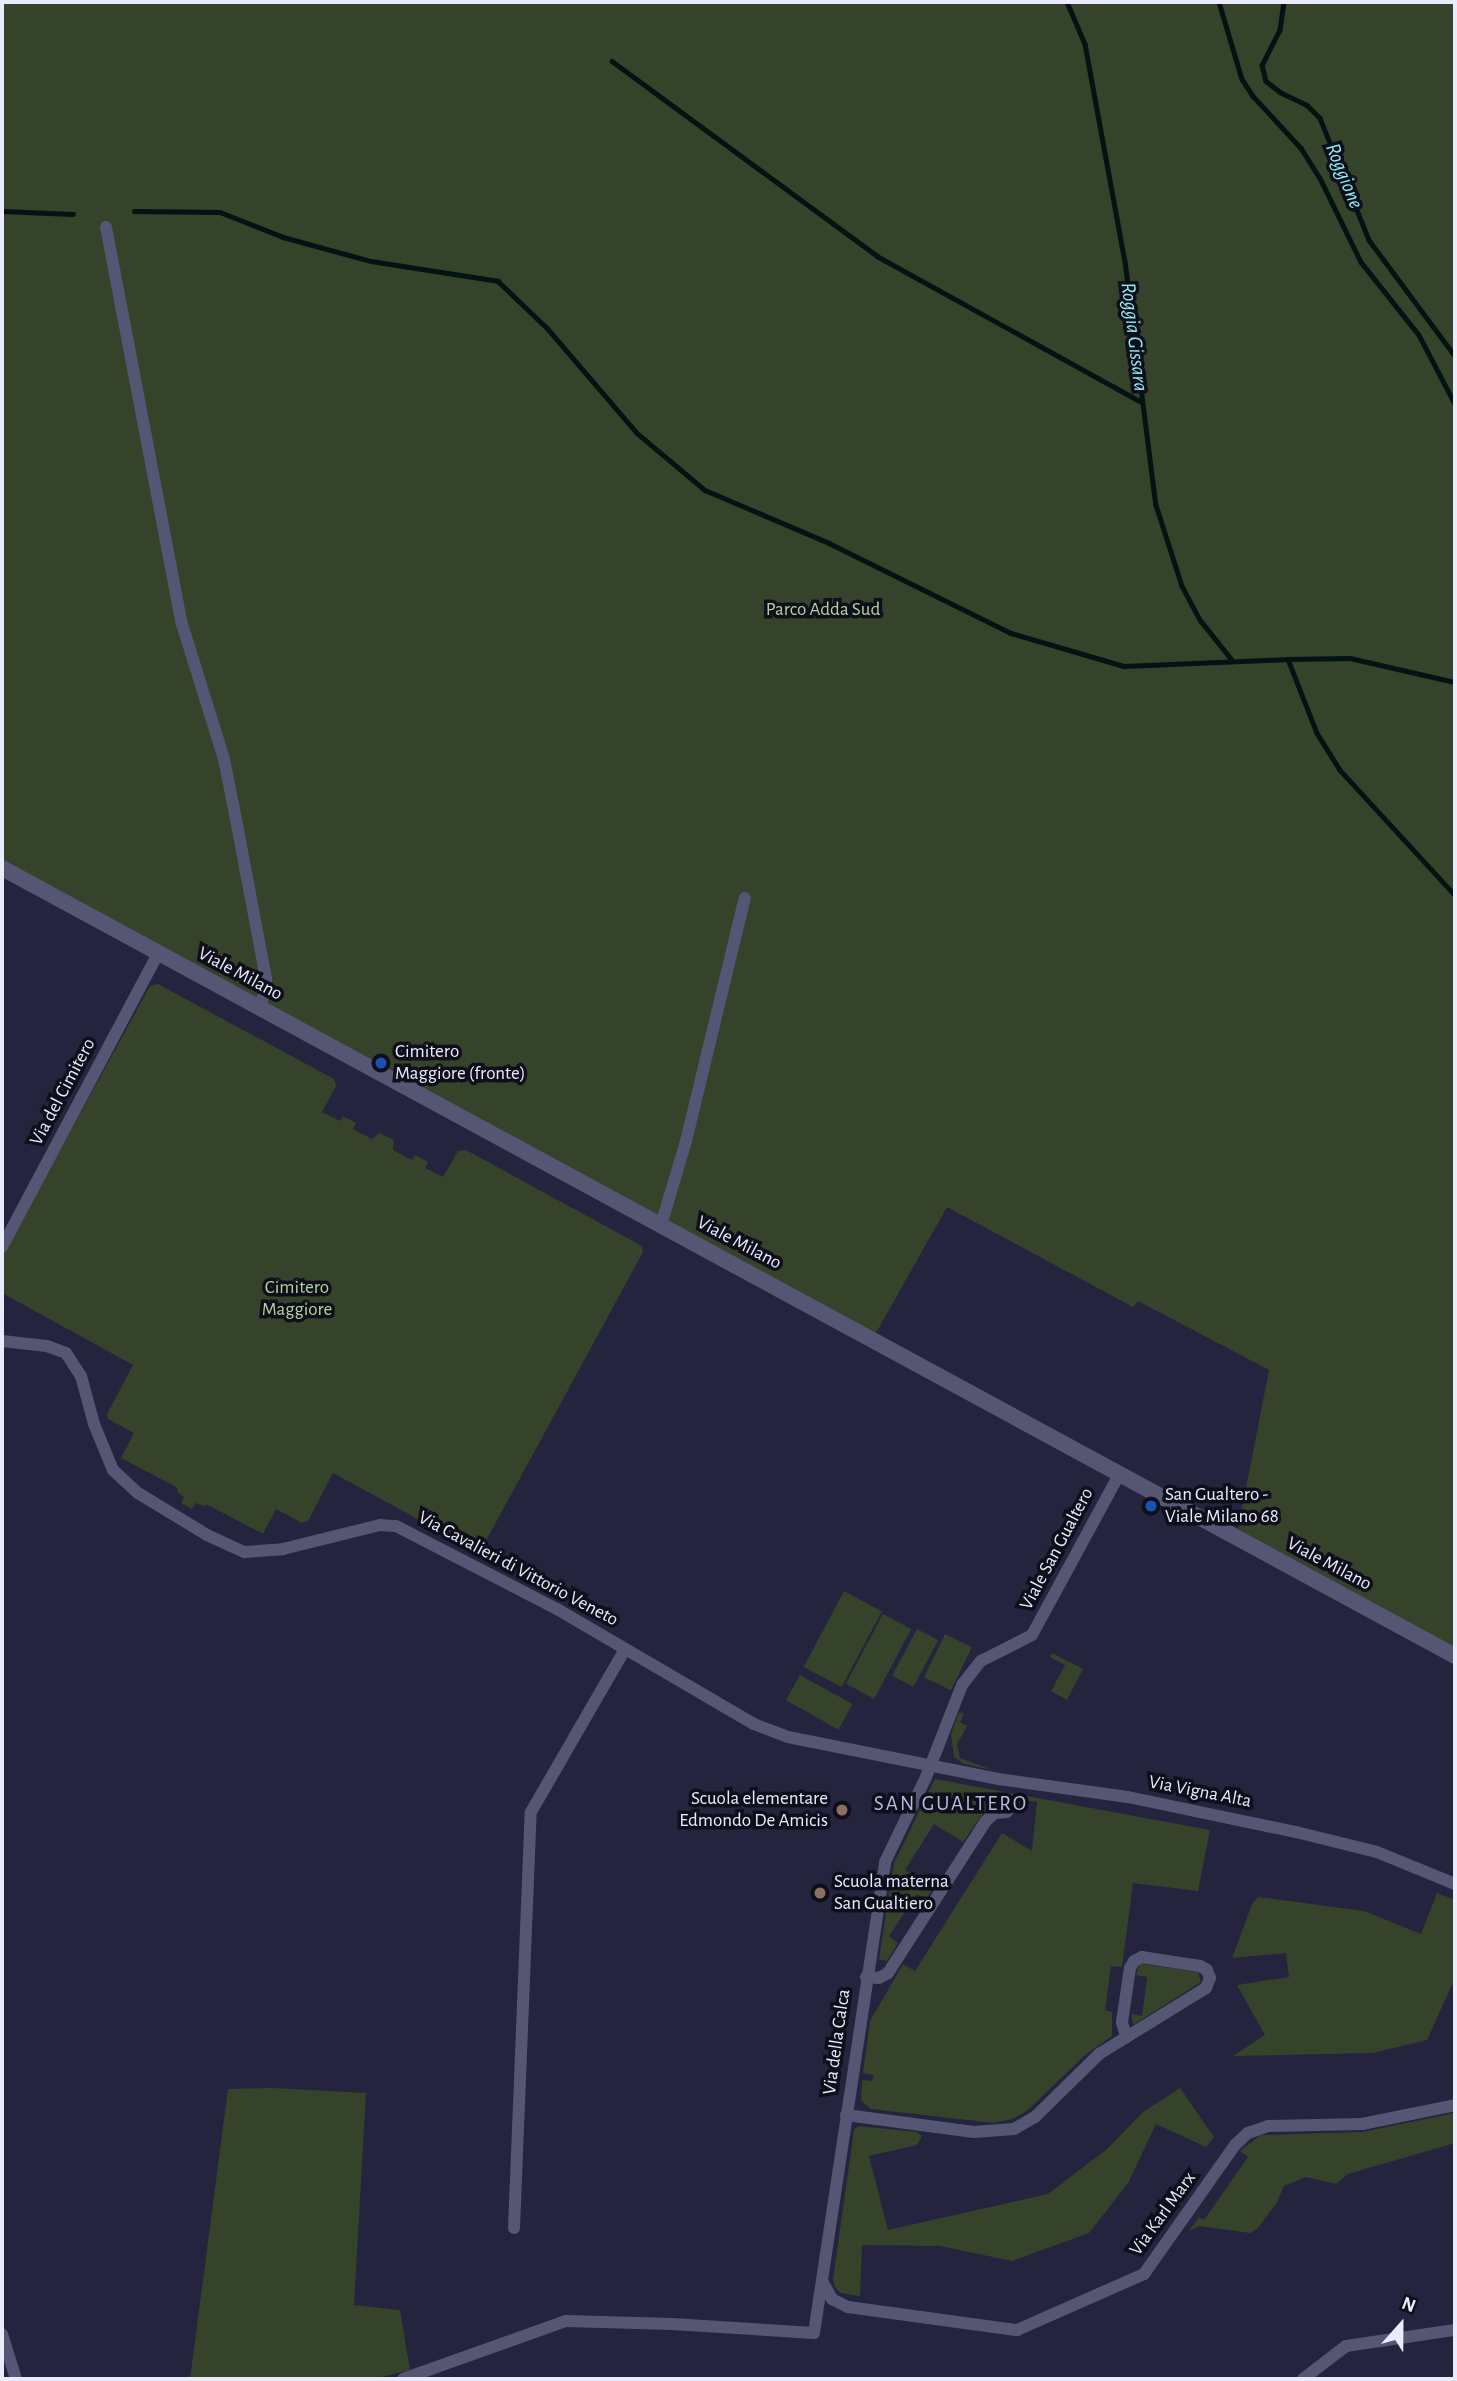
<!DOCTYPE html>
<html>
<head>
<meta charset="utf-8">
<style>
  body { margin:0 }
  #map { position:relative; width:1457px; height:2381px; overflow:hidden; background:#24243e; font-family:"Alegreya Sans",sans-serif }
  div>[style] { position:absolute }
  .green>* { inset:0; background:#34432a; transform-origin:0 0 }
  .stream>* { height:4.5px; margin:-2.25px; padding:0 2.25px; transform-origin:2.25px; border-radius:2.25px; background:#031213 }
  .minor>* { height:12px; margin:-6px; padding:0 6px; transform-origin:6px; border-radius:6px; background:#555674 }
  .tertiary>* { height:16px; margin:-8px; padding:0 8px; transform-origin:8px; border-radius:8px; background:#555674 }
  .dots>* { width:19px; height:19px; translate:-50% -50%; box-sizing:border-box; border:4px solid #0f0f1b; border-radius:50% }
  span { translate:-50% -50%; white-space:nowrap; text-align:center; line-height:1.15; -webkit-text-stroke:7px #0f0f1b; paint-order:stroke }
  .park-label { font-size:19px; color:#b1d59a }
  .street-label { font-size:19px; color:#eaebfd }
  .poi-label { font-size:19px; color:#eaebfd }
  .left { translate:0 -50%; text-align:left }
  .right { translate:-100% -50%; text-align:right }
  .water-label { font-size:21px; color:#8fecf0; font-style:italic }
  .neighbourhood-label { font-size:21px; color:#b9badd; letter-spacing:2px }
  .frame { position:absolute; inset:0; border:4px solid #eaebfd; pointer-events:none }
  .north { position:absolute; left:1366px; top:2290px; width:70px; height:70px; -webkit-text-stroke:5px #0f0f1b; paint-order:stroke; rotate:21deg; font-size:19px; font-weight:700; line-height:28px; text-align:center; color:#eaebfd }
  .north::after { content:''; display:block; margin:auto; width:24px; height:32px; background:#eaebfd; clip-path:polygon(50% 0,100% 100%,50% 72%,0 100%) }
</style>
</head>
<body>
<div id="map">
  <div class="green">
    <i style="clip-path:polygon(2px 2px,1455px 2px,1455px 1648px,1238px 1529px,1269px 1370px,1138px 1301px,1133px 1307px,947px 1207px,876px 1333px,2px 860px)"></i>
    <i style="clip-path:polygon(158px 984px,334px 1079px,336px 1086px,322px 1112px,340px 1121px,343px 1116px,356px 1123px,353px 1129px,372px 1139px,379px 1133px,394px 1140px,393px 1150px,412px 1160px,415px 1155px,428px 1162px,425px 1168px,443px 1177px,458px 1151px,466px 1150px,642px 1246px,643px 1252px,482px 1548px,475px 1550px,333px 1473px,308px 1521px,302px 1523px,276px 1509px,263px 1534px,206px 1504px,204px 1506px,196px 1503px,192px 1509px,181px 1503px,184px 1497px,177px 1492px,178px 1488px,121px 1458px,134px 1433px,108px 1419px,107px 1414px,133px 1365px,2px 1293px,2px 1256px,150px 986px)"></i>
    <i style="left:844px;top:1591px;width:43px;height:86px;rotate:28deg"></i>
    <i style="left:883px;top:1614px;width:32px;height:79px;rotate:28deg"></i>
    <i style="left:917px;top:1629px;width:24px;height:53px;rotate:28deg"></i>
    <i style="left:945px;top:1634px;width:30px;height:48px;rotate:26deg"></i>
    <i style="clip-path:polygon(1052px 1653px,1083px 1669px,1067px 1700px,1051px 1691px,1065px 1665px,1050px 1657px)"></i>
    <i style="left:800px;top:1675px;width:60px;height:29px;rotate:29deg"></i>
    <i style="clip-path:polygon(959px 1712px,964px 1714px,960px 1722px,967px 1726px,957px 1744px,960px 1758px,993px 1770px,964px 1764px,954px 1757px,951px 1734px)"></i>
    <i style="clip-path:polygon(935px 1779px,1210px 1830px,1198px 1891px,1133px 1883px,1122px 1967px,1111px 1966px,1105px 2010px,1112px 2012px,1112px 2036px,1085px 2055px,1028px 2110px,1013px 2119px,994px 2123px,871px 2109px,861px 2100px,862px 2080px,872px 2081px,874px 2075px,863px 2073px,870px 2021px,903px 1964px,915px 1971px,1002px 1833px,1032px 1851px,1037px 1802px,995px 1797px,963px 1842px,934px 1824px,905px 1870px,933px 1888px,926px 1899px,917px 1894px,889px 1936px,898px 1943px,887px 1961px,879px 1959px,894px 1863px)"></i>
    <i style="clip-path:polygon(1437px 1893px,1455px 1900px,1455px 1978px,1427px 2040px,1373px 2053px,1233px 2056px,1265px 2035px,1237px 1985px,1289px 1977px,1286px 1953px,1232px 1958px,1252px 1904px,1258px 1897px,1364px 1911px,1421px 1934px)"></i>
    <i style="clip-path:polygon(1143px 1964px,1198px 1972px,1201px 1982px,1133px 2025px,1131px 2014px,1142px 2016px,1147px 1977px,1136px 1975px,1139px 1965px)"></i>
    <i style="clip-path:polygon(272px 2088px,366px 2093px,354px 2305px,400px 2310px,410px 2370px,374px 2379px,190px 2379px,228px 2089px)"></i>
    <i style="clip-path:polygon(1180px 2088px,1214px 2137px,1206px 2147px,1156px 2124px,1128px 2183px,1089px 2233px,1012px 2261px,940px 2246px,862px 2245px,860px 2296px,840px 2293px,835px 2287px,833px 2279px,854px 2130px,858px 2126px,917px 2132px,922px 2136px,917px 2145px,869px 2156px,888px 2230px,1048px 2194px,1107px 2149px,1143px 2112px)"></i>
    <i style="clip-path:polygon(1455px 2113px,1455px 2143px,1348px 2174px,1336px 2184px,1306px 2177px,1284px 2186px,1276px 2204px,1257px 2229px,1250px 2233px,1200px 2226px,1189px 2231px,1199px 2217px,1204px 2220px,1248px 2157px,1240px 2151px,1261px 2135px,1362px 2132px)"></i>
  </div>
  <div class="stream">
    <i style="left:1067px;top:2px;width:46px;rotate:66.8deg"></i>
    <i style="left:1085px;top:44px;width:221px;rotate:79.6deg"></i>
    <i style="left:1125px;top:261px;width:246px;rotate:82.8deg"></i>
    <i style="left:1156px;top:505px;width:85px;rotate:72.2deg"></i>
    <i style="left:1182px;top:586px;width:40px;rotate:62deg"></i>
    <i style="left:1201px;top:621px;width:50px;rotate:51.5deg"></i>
    <i style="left:1219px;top:2px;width:80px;rotate:73.4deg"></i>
    <i style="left:1242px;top:79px;width:20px;rotate:57deg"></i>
    <i style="left:1253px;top:96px;width:71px;rotate:47.3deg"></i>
    <i style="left:1301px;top:148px;width:36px;rotate:58deg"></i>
    <i style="left:1320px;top:178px;width:93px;rotate:64deg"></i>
    <i style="left:1361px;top:262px;width:93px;rotate:51.5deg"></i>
    <i style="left:1419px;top:335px;width:78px;rotate:62.4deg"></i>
    <i style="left:1284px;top:2px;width:28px;rotate:98deg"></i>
    <i style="left:1280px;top:30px;width:39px;rotate:117deg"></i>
    <i style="left:1262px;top:65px;width:16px;rotate:76deg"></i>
    <i style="left:1266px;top:81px;width:18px;rotate:38deg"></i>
    <i style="left:1280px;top:92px;width:30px;rotate:26deg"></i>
    <i style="left:1307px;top:105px;width:18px;rotate:45deg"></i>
    <i style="left:1320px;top:118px;width:131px;rotate:68.1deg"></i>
    <i style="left:1369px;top:240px;width:144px;rotate:53.4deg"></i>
    <i style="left:612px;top:61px;width:329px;rotate:36.3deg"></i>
    <i style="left:877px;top:256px;width:300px;rotate:28.9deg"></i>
    <i style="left:2px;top:211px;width:71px;rotate:2.4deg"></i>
    <i style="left:134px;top:211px;width:86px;rotate:0.7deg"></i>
    <i style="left:220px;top:212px;width:68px;rotate:21.6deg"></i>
    <i style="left:283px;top:237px;width:91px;rotate:15.3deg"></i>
    <i style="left:371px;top:261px;width:129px;rotate:8.9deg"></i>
    <i style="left:498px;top:281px;width:69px;rotate:43.8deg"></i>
    <i style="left:548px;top:329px;width:137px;rotate:49.4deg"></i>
    <i style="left:637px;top:433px;width:89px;rotate:40deg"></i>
    <i style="left:705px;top:490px;width:135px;rotate:23.1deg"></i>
    <i style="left:829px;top:543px;width:203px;rotate:26.3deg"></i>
    <i style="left:1011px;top:633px;width:118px;rotate:16.3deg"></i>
    <i style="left:1124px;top:666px;width:164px;rotate:-2.4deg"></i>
    <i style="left:1288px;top:659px;width:79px;rotate:68.6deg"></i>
    <i style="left:1317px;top:733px;width:44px;rotate:58.1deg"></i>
    <i style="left:1340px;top:770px;width:170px;rotate:47.4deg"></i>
    <i style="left:1288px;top:659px;width:62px;rotate:-0.9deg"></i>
    <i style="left:1350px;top:658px;width:108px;rotate:12.9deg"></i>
  </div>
  <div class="minor">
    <i style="left:106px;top:227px;width:404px;rotate:79.2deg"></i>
    <i style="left:182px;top:624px;width:141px;rotate:72.7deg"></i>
    <i style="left:224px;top:759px;width:51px;rotate:78.7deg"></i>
    <i style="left:234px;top:809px;width:172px;rotate:79.3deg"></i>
    <i style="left:266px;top:978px;width:11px;rotate:90deg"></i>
    <i style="left:266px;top:989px;width:20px;rotate:110deg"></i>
    <i style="left:661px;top:1225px;width:88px;rotate:-73.4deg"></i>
    <i style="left:686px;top:1141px;width:250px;rotate:-76.4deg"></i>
    <i style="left:2px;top:1247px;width:332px;rotate:-62deg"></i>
    <i style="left:2px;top:1341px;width:45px;rotate:6.3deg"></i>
    <i style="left:47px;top:1346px;width:20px;rotate:20deg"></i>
    <i style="left:66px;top:1353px;width:27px;rotate:57deg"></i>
    <i style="left:81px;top:1376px;width:50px;rotate:74.8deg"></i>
    <i style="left:94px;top:1424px;width:50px;rotate:67.6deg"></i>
    <i style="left:113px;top:1470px;width:34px;rotate:43deg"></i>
    <i style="left:138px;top:1493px;width:81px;rotate:31.3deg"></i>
    <i style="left:207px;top:1535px;width:41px;rotate:24.7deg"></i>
    <i style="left:244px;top:1552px;width:39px;rotate:-4deg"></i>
    <i style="left:283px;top:1549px;width:100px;rotate:-13.9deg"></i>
    <i style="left:380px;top:1525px;width:16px;rotate:4deg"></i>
    <i style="left:396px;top:1526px;width:181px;rotate:27.3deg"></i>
    <i style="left:557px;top:1609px;width:228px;rotate:30.3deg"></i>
    <i style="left:754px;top:1724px;width:36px;rotate:21deg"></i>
    <i style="left:788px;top:1737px;width:214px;rotate:11.3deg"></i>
    <i style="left:998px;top:1779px;width:131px;rotate:7.9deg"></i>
    <i style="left:1128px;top:1797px;width:172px;rotate:11.8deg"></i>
    <i style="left:1296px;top:1832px;width:83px;rotate:13.9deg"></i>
    <i style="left:1377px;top:1852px;width:84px;rotate:22.3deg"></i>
    <i style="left:866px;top:1977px;width:13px;rotate:4deg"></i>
    <i style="left:879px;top:1978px;width:10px;rotate:-29deg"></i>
    <i style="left:888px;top:1973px;width:181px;rotate:-57.2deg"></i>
    <i style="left:986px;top:1821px;width:12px;rotate:-42deg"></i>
    <i style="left:995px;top:1813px;width:12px;rotate:-5deg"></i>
    <i style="left:846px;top:2115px;width:129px;rotate:7.6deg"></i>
    <i style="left:974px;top:2132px;width:40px;rotate:-4.3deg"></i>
    <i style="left:1014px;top:2129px;width:24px;rotate:-30deg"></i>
    <i style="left:1035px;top:2117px;width:90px;rotate:-44.5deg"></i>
    <i style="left:1099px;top:2054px;width:126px;rotate:-31.7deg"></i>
    <i style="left:1206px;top:1988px;width:11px;rotate:-68deg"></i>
    <i style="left:1210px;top:1978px;width:9px;rotate:-111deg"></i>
    <i style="left:1207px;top:1970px;width:8px;rotate:-150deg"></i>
    <i style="left:1200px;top:1966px;width:59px;rotate:-171.2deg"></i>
    <i style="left:1142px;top:1957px;width:9px;rotate:153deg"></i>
    <i style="left:1134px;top:1961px;width:8px;rotate:120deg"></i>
    <i style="left:1130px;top:1968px;width:55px;rotate:98.4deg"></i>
    <i style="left:1122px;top:2022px;width:16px;rotate:75deg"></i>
    <i style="left:514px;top:2228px;width:416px;rotate:-87.7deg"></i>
    <i style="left:531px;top:1812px;width:188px;rotate:-60deg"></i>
    <i style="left:822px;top:2281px;width:21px;rotate:61deg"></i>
    <i style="left:832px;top:2299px;width:18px;rotate:27deg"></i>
    <i style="left:848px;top:2307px;width:171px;rotate:7.8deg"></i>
    <i style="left:1017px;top:2330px;width:139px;rotate:-23.8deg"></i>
    <i style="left:1144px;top:2274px;width:158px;rotate:-54.8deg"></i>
    <i style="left:1235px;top:2145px;width:18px;rotate:-43deg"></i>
    <i style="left:1248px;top:2133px;width:21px;rotate:-19deg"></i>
    <i style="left:1268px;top:2126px;width:94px;rotate:-1.2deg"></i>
    <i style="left:1362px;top:2124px;width:95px;rotate:-11.5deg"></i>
    <i style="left:2px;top:2334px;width:47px;rotate:72.7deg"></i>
    <i style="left:403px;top:2379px;width:173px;rotate:-19.6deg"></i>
    <i style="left:566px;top:2321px;width:106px;rotate:1.6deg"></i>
    <i style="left:672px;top:2324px;width:142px;rotate:3.6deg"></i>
    <i style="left:814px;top:2333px;width:476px;rotate:-81.4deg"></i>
    <i style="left:885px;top:1862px;width:94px;rotate:-64.2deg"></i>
    <i style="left:926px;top:1777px;width:99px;rotate:-68.6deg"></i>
    <i style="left:962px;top:1685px;width:31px;rotate:-52deg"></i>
    <i style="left:981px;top:1661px;width:57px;rotate:-27deg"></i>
    <i style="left:1032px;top:1635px;width:184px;rotate:-61.5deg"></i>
    <i style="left:1303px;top:2379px;width:54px;rotate:-37.5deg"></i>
    <i style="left:1346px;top:2346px;width:110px;rotate:-8.4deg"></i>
  </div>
  <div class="tertiary">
    <i style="left:2px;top:868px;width:1653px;rotate:28.47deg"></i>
  </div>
  <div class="dots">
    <i style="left:381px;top:1063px;background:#1a4fb4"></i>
    <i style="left:1151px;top:1506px;background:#1a4fb4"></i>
    <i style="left:842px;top:1810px;background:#8d6e63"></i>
    <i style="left:820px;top:1893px;background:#8d6e63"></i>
  </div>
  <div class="park-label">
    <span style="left:823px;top:610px">Parco Adda Sud</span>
    <span style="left:297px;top:1299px">Cimitero<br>Maggiore</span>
  </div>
  <div class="street-label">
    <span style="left:240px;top:974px;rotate:28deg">Viale Milano</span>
    <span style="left:63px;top:1092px;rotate:-62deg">Via del Cimitero</span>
    <span style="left:739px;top:1243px;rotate:28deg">Viale Milano</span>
    <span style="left:1057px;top:1549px;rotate:-62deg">Viale San Gualtero</span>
    <span style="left:1329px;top:1564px;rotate:28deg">Viale Milano</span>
    <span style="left:518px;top:1569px;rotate:28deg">Via Cavalieri di Vittorio Veneto</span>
    <span style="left:1200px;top:1792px;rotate:11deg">Via Vigna Alta</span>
    <span style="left:837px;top:2042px;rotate:-82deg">Via della Calca</span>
    <span style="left:1163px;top:2214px;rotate:-54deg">Via Karl Marx</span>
  </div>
  <div class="poi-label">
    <span class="left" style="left:395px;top:1063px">Cimitero<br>Maggiore (fronte)</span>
    <span class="left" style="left:1165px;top:1506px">San Gualtero -<br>Viale Milano 68</span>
    <span class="right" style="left:828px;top:1810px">Scuola elementare<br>Edmondo De Amicis</span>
    <span class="left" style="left:834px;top:1893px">Scuola materna<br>San Gualtiero</span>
  </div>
  <div class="water-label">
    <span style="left:1344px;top:176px;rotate:68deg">Roggione</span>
    <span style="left:1134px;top:337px;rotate:83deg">Roggia Gissara</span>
  </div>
  <div class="neighbourhood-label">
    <span style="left:951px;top:1804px">SAN GUALTERO</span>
  </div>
  <div class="frame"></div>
  <div class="north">N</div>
</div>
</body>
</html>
